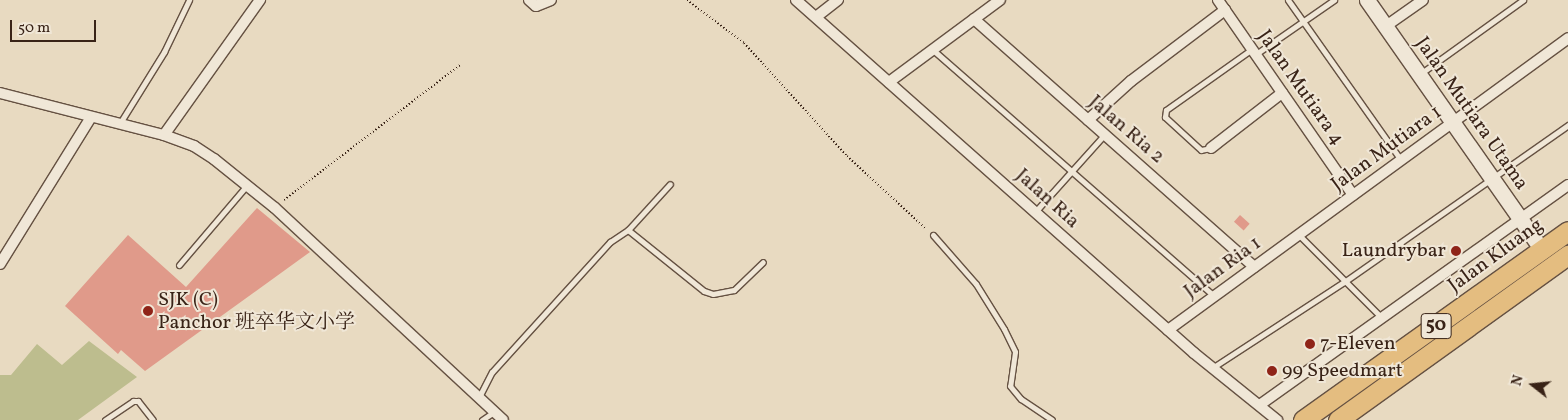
<!DOCTYPE html>
<html>
<head>
<meta charset="utf-8">
<style>
  body { margin:0 }
  #map { position:relative; width:1568px; height:420px; overflow:hidden; background:#e8dac1; font-family:Vollkorn,"Noto Serif SC",serif }
  div>[style] { position:absolute }
  .green>* { inset:0; background:#bdbd8e }
  .building>* { inset:0; background:#e09a8a; transform-origin:0 0 }
  .path>* { height:2px; margin-top:-1px; transform-origin:0; background:repeating-linear-gradient(90deg,#392317 0 1px,transparent 0 3.5px) }
  .roads { filter:drop-shadow(1px 0 #655142) drop-shadow(-1px 0 #655142) drop-shadow(0 1px #655142) drop-shadow(0 -1px #655142) }
  .lane>* { height:5px; margin:-2.5px; padding:0 2.5px; transform-origin:2.5px; border-radius:2.5px; background:#f0e7d7 }
  .street>* { height:10px; margin:-5px; padding:0 5px; transform-origin:5px; border-radius:5px; background:#f0e7d7 }
  .secondary>* { height:15px; margin:-7.5px; padding:0 7.5px; transform-origin:7.5px; border-radius:7.5px; background:#f0e7d7 }
  .highway>* { height:19px; margin:-9.5px; padding:0 9.5px; transform-origin:9.5px; border-radius:9.5px; background:#e4bd80 }
  .dots>* { width:14px; height:14px; translate:-50% -50%; box-sizing:border-box; border:2px solid #f0e7d7; border-radius:50% }
  span { translate:-50% -50%; white-space:nowrap; text-align:center; line-height:1.15; -webkit-text-stroke:4px #f0e7d7; paint-order:stroke }
  .shield-label span { padding:1px 4px; background:#f0e7d7; border:1px solid; border-radius:4px; -webkit-text-stroke-width:0 }
  .shield-label { font-size:19px; color:#392317; font-weight:700 }
  .street-label { font-size:20px; color:#392317 }
  .poi-label { font-size:20px; color:#392317 }
  .right { translate:-100% -50%; text-align:right }
  .left { translate:0 -50%; text-align:left }
  .north { position:absolute; left:1508px; top:360px; width:50px; height:50px; -webkit-text-stroke:4px #f0e7d7; paint-order:stroke; rotate:286deg; font-size:14px; font-weight:700; line-height:20px; text-align:center; color:#392317 }
  .north::after { content:''; display:block; margin:auto; width:18px; height:22px; background:#392317; clip-path:polygon(50% 0,100% 100%,50% 72%,0 100%) }
  .scale { position:absolute; left:10px; top:20px; width:86px; height:22px; box-sizing:border-box; border:2px solid #392317; border-top:0; padding-left:6px; font-size:15px; line-height:18px; white-space:nowrap; color:#392317; -webkit-text-stroke:4px #f0e7d7; paint-order:stroke }
</style>
</head>
<body>
<div id="map">
  <div class="green">
    <i style="clip-path:polygon(89px 341px,137px 377px,78px 420px,0 420px,0 375px,11px 375px,37px 344px,62px 365px)"></i>
  </div>
  <div class="building">
    <i style="clip-path:polygon(257px 208px,310px 252px,145px 371px,121px 350px,118px 354px,65px 306px,128px 235px,186px 287px)"></i>
    <i style="left:1240px;top:215px;width:13px;height:9px;rotate:42deg"></i>
  </div>
  <div class="path">
    <i style="left:687px;top:0;width:71px;rotate:37deg"></i>
    <i style="left:744px;top:43px;width:153px;rotate:47.7deg"></i>
    <i style="left:847px;top:156px;width:108px;rotate:42.7deg"></i>
    <i style="left:284px;top:200px;width:222px;rotate:-37.5deg"></i>
  </div>
  <div class="roads">
    <div class="lane">
      <i style="left:1288px;top:0;width:196px;rotate:54.8deg"></i>
      <i style="left:933px;top:50px;width:373px;rotate:41.2deg"></i>
      <i style="left:1256px;top:54px;width:95px;rotate:-34.7deg"></i>
      <i style="left:1420px;top:74px;width:127px;rotate:-35.7deg"></i>
      <i style="left:120px;top:123px;width:84px;rotate:-58.2deg"></i>
      <i style="left:164px;top:52px;width:58px;rotate:-64.3deg"></i>
      <i style="left:1211px;top:148px;width:10px;rotate:169deg"></i>
      <i style="left:1201px;top:150px;width:49px;rotate:-137.5deg"></i>
      <i style="left:1165px;top:117px;width:7px;rotate:-82deg"></i>
      <i style="left:1166px;top:110px;width:105px;rotate:-35.3deg"></i>
      <i style="left:1035px;top:212px;width:103px;rotate:-48.1deg"></i>
      <i style="left:628px;top:230px;width:62px;rotate:-47.6deg"></i>
      <i style="left:933px;top:235px;width:65px;rotate:48.7deg"></i>
      <i style="left:976px;top:284px;width:53px;rotate:58.1deg"></i>
      <i style="left:1004px;top:329px;width:25px;rotate:64deg"></i>
      <i style="left:1015px;top:352px;width:34px;rotate:98deg"></i>
      <i style="left:1010px;top:386px;width:17px;rotate:50deg"></i>
      <i style="left:1021px;top:399px;width:37px;rotate:34deg"></i>
      <i style="left:1299px;top:235px;width:117px;rotate:45deg"></i>
      <i style="left:179px;top:265px;width:105px;rotate:-49.6deg"></i>
      <i style="left:1212px;top:368px;width:158px;rotate:-33.1deg"></i>
      <i style="left:1344px;top:282px;width:274px;rotate:-35deg"></i>
      <i style="left:479px;top:397px;width:28px;rotate:-63deg"></i>
      <i style="left:492px;top:372px;width:176px;rotate:-47.8deg"></i>
      <i style="left:610px;top:242px;width:22px;rotate:-34deg"></i>
      <i style="left:628px;top:230px;width:97px;rotate:38.8deg"></i>
      <i style="left:704px;top:291px;width:9px;rotate:18deg"></i>
      <i style="left:713px;top:294px;width:21px;rotate:-11deg"></i>
      <i style="left:734px;top:290px;width:40px;rotate:-44deg"></i>
      <i style="left:105px;top:420px;width:34px;rotate:-34deg"></i>
      <i style="left:133px;top:401px;width:5px"></i>
      <i style="left:138px;top:401px;width:24px;rotate:52deg"></i>
      <i style="left:482px;top:420px;width:14px;rotate:-34deg"></i>
    </div>
    <div class="street">
      <i style="left:529px;top:0;width:9px;rotate:41deg"></i>
      <i style="left:536px;top:6px;width:16px;rotate:-22deg"></i>
      <i style="left:796px;top:0;width:532px;rotate:41.57deg"></i>
      <i style="left:1194px;top:353px;width:107px;rotate:38.9deg"></i>
      <i style="left:1218px;top:0;width:237px;rotate:55.3deg"></i>
      <i style="left:816px;top:17px;width:28px;rotate:-38deg"></i>
      <i style="left:974px;top:19px;width:374px;rotate:41.5deg"></i>
      <i style="left:1386px;top:26px;width:45px;rotate:-35.1deg"></i>
      <i style="left:889px;top:82px;width:138px;rotate:-36.5deg"></i>
      <i style="left:0;top:93px;width:169px;rotate:14.4deg"></i>
      <i style="left:164px;top:135px;width:32px;rotate:20deg"></i>
      <i style="left:194px;top:146px;width:24px;rotate:33deg"></i>
      <i style="left:214px;top:159px;width:78px;rotate:38.8deg"></i>
      <i style="left:275px;top:208px;width:311px;rotate:42.9deg"></i>
      <i style="left:1088px;top:120px;width:58px;rotate:-42.2deg"></i>
      <i style="left:1131px;top:81px;width:118px;rotate:-37.1deg"></i>
      <i style="left:164px;top:135px;width:166px;rotate:-54.6deg"></i>
      <i style="left:1211px;top:148px;width:90px;rotate:-37.8deg"></i>
      <i style="left:0;top:264px;width:173px;rotate:-58.2deg"></i>
      <i style="left:1168px;top:330px;width:495px;rotate:-36.1deg"></i>
      <i style="left:1261px;top:404px;width:377px;rotate:-35.5deg"></i>
    </div>
    <div class="secondary">
      <i style="left:1367px;top:0;width:305px;rotate:55deg"></i>
    </div>
    <div class="highway">
      <i style="left:1303px;top:420px;width:325px;rotate:-35.5deg"></i>
      <i style="left:1338px;top:420px;width:283px;rotate:-35.7deg"></i>
    </div>
  </div>
  <div class="dots">
    <i style="left:1456px;top:251px;background:#8f2418"></i>
    <i style="left:148px;top:311px;background:#8f2418"></i>
    <i style="left:1310px;top:344px;background:#8f2418"></i>
    <i style="left:1272px;top:371px;background:#8f2418"></i>
  </div>
  <div class="shield-label">
    <span style="left:1436px;top:326px">50</span>
  </div>
  <div class="street-label">
    <span style="left:1300px;top:88px;rotate:55deg">Jalan Mutiara 4</span>
    <span style="left:1471px;top:114px;rotate:55deg">Jalan Mutiara Utama</span>
    <span style="left:1126px;top:130px;rotate:41deg">Jalan Ria 2</span>
    <span style="left:1387px;top:149px;rotate:-36deg">Jalan Mutiara 1</span>
    <span style="left:1047px;top:199px;rotate:42deg">Jalan Ria</span>
    <span style="left:1496px;top:256px;rotate:-36deg">Jalan Kluang</span>
    <span style="left:1223px;top:268px;rotate:-36deg">Jalan Ria 1</span>
  </div>
  <div class="poi-label">
    <span class="right" style="left:1446px;top:251px">Laundrybar</span>
    <span class="left" style="left:158px;top:312px">SJK (C)<br>Panchor 班卒华文小学</span>
    <span class="left" style="left:1320px;top:344px">7-Eleven</span>
    <span class="left" style="left:1282px;top:371px">99 Speedmart</span>
  </div>
  <div class="north">N</div>
  <div class="scale">50 m</div>
</div>
</body>
</html>
